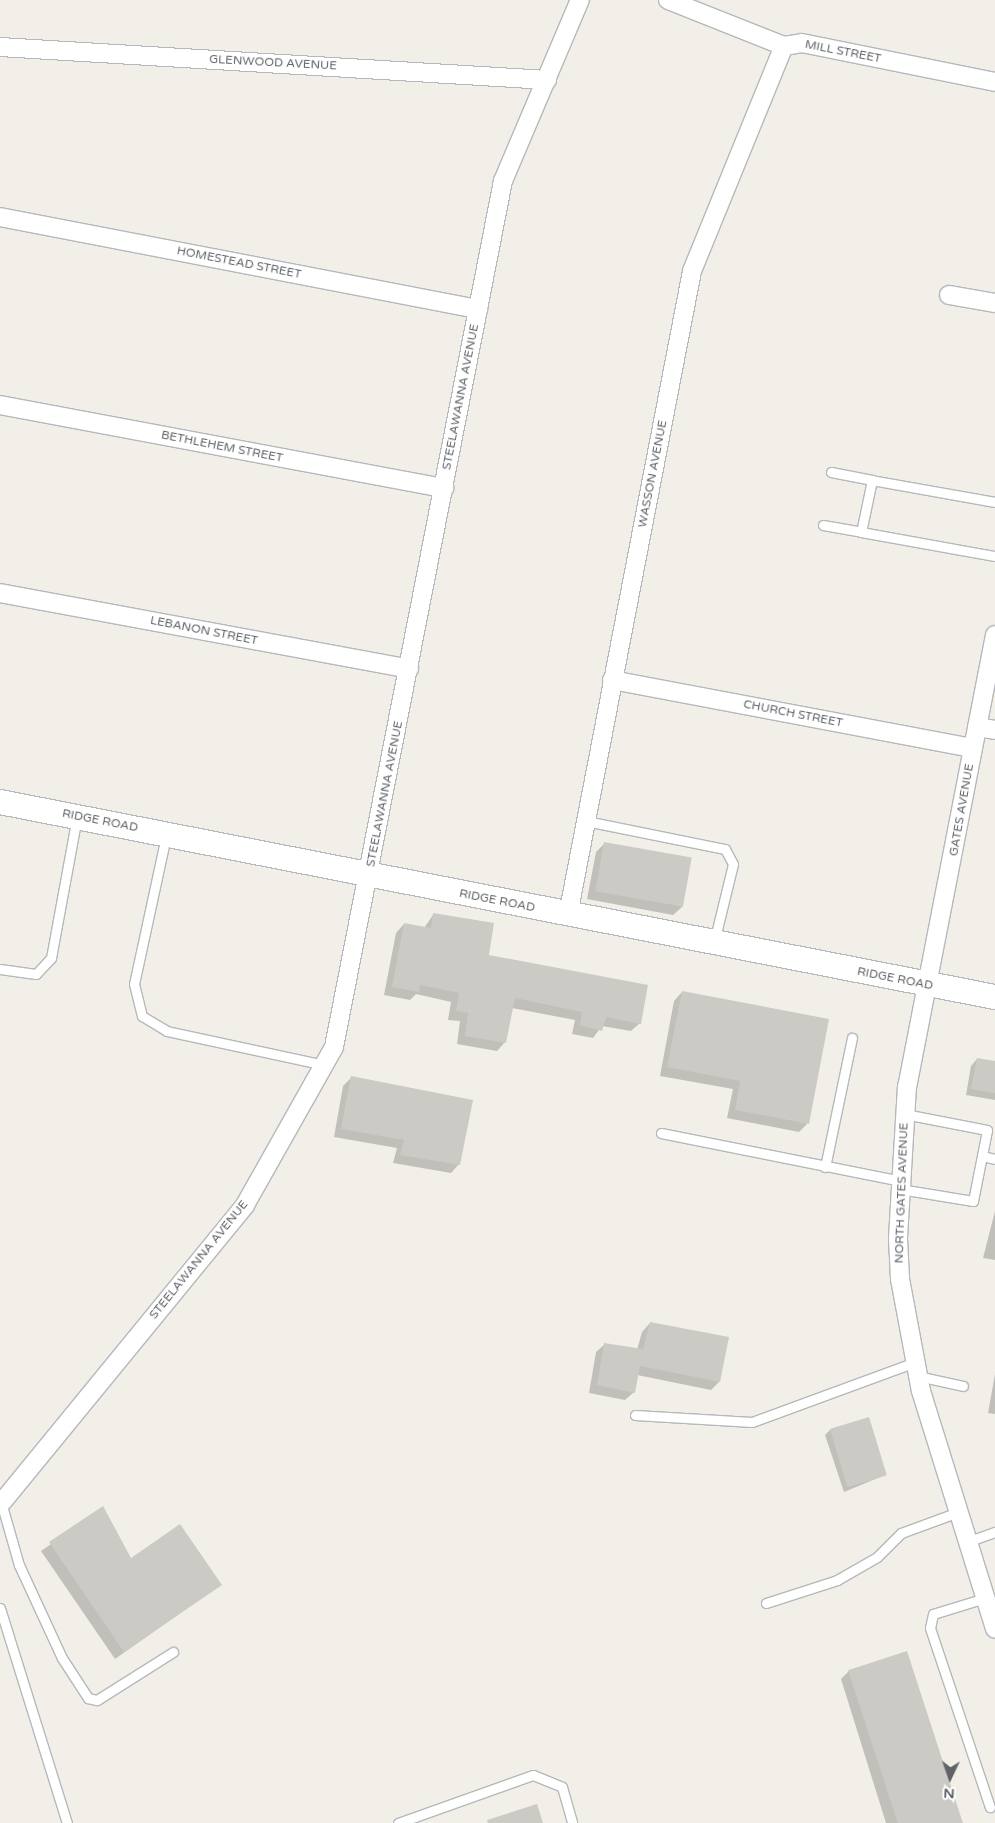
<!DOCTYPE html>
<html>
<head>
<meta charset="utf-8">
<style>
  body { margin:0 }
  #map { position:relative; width:995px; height:1823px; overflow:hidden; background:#f1efe8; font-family:"Varela Round",sans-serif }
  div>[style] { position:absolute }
  .shadow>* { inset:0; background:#0003 }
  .building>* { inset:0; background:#cccac5; transform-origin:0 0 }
  .roads { filter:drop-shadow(1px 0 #b5b8bc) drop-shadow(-1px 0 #b5b8bc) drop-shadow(0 1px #b5b8bc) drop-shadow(0 -1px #b5b8bc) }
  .lane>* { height:9px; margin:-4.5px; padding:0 4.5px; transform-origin:4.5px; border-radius:4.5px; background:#fff }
  .street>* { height:18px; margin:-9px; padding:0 9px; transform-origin:9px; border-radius:9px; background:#fff }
  .secondary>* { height:24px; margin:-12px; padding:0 12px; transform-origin:12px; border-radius:12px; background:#fff }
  span { translate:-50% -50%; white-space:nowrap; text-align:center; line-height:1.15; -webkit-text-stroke:5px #fff; paint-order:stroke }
  .street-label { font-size:12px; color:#5f6368 }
  .north { position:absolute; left:925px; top:1753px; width:50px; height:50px; -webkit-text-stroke:4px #fff; paint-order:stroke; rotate:183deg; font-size:14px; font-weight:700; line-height:20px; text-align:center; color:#5f6368 }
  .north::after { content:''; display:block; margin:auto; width:18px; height:22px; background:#5f6368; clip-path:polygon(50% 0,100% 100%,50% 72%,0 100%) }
</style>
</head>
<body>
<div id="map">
  <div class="shadow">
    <i style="clip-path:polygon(605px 843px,691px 859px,682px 907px,673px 915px,587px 899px,596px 852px)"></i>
    <i style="clip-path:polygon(433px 915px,488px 956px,640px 1023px,631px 1031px,602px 1026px,593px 1038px,572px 1034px,575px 1020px,512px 1008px,505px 1042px,497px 1051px,457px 1044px,460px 1021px,448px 1020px,451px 1002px,416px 994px,410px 1000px,384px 995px,396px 933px,404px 924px,424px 928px)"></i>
    <i style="clip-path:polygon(682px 992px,807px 1124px,799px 1132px,727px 1118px,733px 1089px,660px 1076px,674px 1001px)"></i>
    <i style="clip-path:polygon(977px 1059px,995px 1063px,995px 1100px,966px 1095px,971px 1066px)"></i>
    <i style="clip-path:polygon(351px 1078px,459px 1164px,451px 1173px,393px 1163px,397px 1148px,334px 1137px,343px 1086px)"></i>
    <i style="clip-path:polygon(995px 1211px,995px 1260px,983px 1258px)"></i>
    <i style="clip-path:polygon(650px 1323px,719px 1382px,711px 1390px,637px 1375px,634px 1392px,625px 1400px,589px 1393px,596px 1352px,605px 1344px,637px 1350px,642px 1332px)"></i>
    <i style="clip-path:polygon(995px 1374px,995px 1414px,988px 1413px)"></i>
    <i style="clip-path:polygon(831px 1429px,885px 1475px,844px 1492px,825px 1435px)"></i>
    <i style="clip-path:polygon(103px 1508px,131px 1560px,220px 1585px,115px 1659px,41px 1551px)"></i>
    <i style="clip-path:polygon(849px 1671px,960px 1823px,886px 1823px,841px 1679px)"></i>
  </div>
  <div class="building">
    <i style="left:604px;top:842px;width:89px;height:50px;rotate:10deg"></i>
    <i style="clip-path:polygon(433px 913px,494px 923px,489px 955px,648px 985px,641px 1024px,606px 1017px,602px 1031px,580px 1025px,582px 1012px,515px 998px,506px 1043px,465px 1036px,468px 1013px,456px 1011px,459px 993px,420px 985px,419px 992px,392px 987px,404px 923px,431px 928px)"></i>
    <i style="clip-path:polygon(682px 991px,829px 1019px,809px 1124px,735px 1110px,740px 1081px,667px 1067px)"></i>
    <i style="clip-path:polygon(977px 1058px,995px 1061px,995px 1093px,971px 1089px)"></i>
    <i style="clip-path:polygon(351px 1076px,473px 1100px,460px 1165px,400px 1155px,404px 1140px,341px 1129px)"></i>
    <i style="clip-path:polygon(650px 1322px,729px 1337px,720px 1382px,640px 1366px,635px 1393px,597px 1385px,604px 1343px,643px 1349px)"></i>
    <i style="left:869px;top:1417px;width:61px;height:41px;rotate:73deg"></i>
    <i style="clip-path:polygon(103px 1506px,131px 1558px,180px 1524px,222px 1585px,124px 1652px,49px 1542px)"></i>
    <i style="left:907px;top:1651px;width:181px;height:62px;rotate:72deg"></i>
    <i style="clip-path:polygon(537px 1804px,543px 1823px,488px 1823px,487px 1820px)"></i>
  </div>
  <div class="roads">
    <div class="lane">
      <i style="left:831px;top:472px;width:42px;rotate:11deg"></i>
      <i style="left:995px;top:502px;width:125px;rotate:-169.9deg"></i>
      <i style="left:872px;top:480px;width:53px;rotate:101.9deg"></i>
      <i style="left:861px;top:532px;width:136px;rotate:10.2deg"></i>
      <i style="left:823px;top:525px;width:39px;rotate:10deg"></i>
      <i style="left:586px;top:821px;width:142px;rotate:11.4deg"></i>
      <i style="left:725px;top:849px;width:17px;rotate:62deg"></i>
      <i style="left:733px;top:864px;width:80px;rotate:103.7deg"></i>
      <i style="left:166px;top:836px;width:151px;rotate:102.2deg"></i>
      <i style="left:134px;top:984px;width:33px;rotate:76deg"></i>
      <i style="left:142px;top:1016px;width:29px;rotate:31deg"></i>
      <i style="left:167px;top:1031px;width:161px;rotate:12.2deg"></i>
      <i style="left:0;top:969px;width:36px;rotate:8deg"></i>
      <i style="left:36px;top:974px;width:22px;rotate:-47deg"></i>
      <i style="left:51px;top:958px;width:143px;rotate:-79.6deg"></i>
      <i style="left:661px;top:1133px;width:245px;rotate:11.3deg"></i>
      <i style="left:982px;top:1156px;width:13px;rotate:13deg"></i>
      <i style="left:825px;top:1167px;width:132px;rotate:-78.2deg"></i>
      <i style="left:900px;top:1189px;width:74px;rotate:9.3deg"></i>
      <i style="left:973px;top:1201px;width:72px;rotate:-78.8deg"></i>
      <i style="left:987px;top:1130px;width:84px;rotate:-169deg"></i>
      <i style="left:918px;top:1376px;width:46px;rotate:12.5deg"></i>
      <i style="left:635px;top:1415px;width:117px;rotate:3.4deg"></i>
      <i style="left:752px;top:1422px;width:174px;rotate:-20.2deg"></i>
      <i style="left:1px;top:1502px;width:66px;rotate:74.1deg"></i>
      <i style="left:19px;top:1565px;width:102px;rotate:65.2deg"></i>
      <i style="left:62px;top:1658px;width:48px;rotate:57deg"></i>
      <i style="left:88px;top:1698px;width:9px;rotate:13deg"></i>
      <i style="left:97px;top:1700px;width:90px;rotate:-32.3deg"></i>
      <i style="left:967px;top:1542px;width:30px;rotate:-20deg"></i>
      <i style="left:985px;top:1598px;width:54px;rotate:162.9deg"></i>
      <i style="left:933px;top:1614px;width:14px;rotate:102deg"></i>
      <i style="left:930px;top:1628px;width:189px;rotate:71.5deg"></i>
      <i style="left:766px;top:1603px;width:75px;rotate:-17.9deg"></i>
      <i style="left:837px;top:1580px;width:46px;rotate:-29.9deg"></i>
      <i style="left:877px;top:1557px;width:34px;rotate:-45deg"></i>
      <i style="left:901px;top:1533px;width:61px;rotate:-20.2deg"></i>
      <i style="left:0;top:1608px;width:225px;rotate:72.7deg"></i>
      <i style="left:398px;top:1823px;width:143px;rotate:-19.6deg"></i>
      <i style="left:533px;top:1775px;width:31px;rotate:22deg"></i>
      <i style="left:562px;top:1787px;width:37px;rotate:74deg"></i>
    </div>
    <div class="street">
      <i style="left:668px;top:0;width:125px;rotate:21.6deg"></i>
      <i style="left:784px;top:46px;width:18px;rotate:-9deg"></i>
      <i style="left:802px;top:43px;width:197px;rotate:11.4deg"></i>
      <i style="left:0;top:47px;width:548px;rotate:3.45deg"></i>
      <i style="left:0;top:217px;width:487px;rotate:10.9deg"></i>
      <i style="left:949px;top:295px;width:47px;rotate:9.9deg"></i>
      <i style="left:0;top:405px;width:452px;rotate:10.6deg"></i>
      <i style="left:0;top:593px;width:416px;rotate:10.5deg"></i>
      <i style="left:995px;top:635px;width:460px;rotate:101deg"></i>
      <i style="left:907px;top:1086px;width:153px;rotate:93.4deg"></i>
      <i style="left:898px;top:1239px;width:40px;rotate:87.1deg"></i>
      <i style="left:900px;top:1279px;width:114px;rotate:79.4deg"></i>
      <i style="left:921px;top:1391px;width:249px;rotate:72.7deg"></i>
      <i style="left:612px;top:680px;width:367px;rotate:10.7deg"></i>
      <i style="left:977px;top:727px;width:18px;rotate:9deg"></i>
      <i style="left:568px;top:915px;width:656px;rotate:-79.1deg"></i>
      <i style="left:692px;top:271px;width:243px;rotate:-67.8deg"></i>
      <i style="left:3px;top:1501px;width:382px;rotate:-50.7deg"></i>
      <i style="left:245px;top:1205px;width:181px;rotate:-60.6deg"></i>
      <i style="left:334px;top:1047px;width:882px;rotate:-78.96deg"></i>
      <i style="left:503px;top:181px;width:197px;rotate:-67deg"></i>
    </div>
    <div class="secondary">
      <i style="left:0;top:802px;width:1014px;rotate:11.09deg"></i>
    </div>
  </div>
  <div class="street-label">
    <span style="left:843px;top:52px;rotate:11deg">MILL STREET</span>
    <span style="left:273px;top:63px;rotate:3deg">GLENWOOD AVENUE</span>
    <span style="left:239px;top:263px;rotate:11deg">HOMESTEAD STREET</span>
    <span style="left:461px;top:397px;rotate:-79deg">STEELAWANNA AVENUE</span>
    <span style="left:222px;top:447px;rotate:11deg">BETHLEHEM STREET</span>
    <span style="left:653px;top:474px;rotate:-79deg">WASSON AVENUE</span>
    <span style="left:204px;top:631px;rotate:11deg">LEBANON STREET</span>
    <span style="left:793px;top:714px;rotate:11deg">CHURCH STREET</span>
    <span style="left:385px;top:794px;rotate:-79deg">STEELAWANNA AVENUE</span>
    <span style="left:962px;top:810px;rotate:-80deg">GATES AVENUE</span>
    <span style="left:100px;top:821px;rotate:11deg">RIDGE ROAD</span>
    <span style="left:497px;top:901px;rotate:11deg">RIDGE ROAD</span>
    <span style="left:895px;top:979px;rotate:11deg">RIDGE ROAD</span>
    <span style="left:902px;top:1193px;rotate:-88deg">NORTH GATES AVENUE</span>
    <span style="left:199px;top:1260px;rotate:-51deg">STEELAWANNA AVENUE</span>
  </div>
  <div class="north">N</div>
</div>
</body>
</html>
